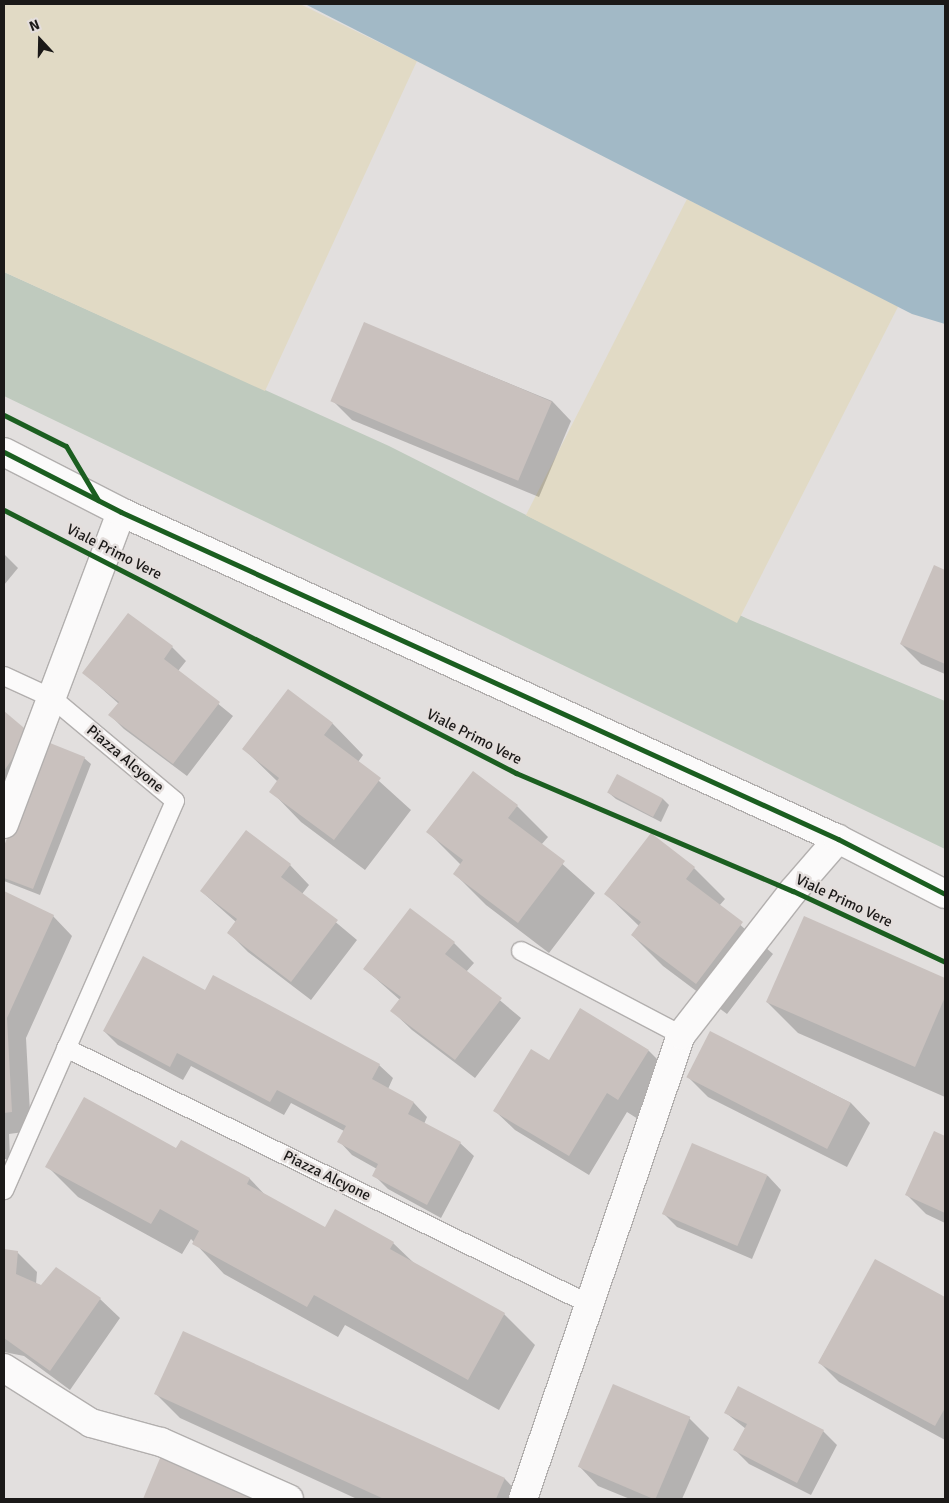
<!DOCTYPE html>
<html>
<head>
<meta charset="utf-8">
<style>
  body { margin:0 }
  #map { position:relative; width:949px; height:1503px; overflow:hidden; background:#e2dfde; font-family:Signika,sans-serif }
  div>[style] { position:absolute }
  .green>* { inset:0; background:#bfcabe }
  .sand>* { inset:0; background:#e1dac5; transform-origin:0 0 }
  .water>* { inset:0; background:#a2b9c6 }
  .shadow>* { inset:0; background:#0003 }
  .building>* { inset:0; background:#c9c1be; transform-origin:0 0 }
  .roads { filter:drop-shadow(1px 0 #b2afae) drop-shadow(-1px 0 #b2afae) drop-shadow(0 1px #b2afae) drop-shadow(0 -1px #b2afae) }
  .service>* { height:18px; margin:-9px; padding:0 9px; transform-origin:9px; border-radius:9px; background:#fbfafa }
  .minor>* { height:28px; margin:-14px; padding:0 14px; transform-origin:14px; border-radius:14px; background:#fbfafa }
  .tertiary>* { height:28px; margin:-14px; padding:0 14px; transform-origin:14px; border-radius:14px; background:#fbfafa }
  .cycleway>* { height:5px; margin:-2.5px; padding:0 2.5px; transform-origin:2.5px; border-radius:2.5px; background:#1b5e20 }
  span { translate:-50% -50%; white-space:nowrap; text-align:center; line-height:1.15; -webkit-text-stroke:5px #e4dedc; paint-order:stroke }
  .street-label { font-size:15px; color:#1b1918 }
  .frame { position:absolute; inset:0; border:5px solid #1b1918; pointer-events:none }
  .north { position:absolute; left:15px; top:15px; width:50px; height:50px; -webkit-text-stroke:4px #e4dedc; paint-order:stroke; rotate:339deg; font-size:14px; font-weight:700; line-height:20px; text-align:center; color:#1b1918 }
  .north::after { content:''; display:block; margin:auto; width:18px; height:22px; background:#1b1918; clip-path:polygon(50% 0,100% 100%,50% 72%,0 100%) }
</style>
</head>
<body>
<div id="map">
  <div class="green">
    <i style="clip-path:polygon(4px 272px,389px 446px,536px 520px,748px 619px,945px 701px,945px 849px,4px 396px)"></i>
  </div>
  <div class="sand">
    <i style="clip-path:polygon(4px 4px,300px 4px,417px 61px,265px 391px,4px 272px)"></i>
    <i style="left:687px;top:199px;width:237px;height:355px;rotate:27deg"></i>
  </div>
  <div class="water">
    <i style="clip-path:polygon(305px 4px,945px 4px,945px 324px,912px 314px)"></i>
  </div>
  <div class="shadow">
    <i style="clip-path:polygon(364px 324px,552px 401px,571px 421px,539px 497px,352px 420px,332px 400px)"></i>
    <i style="clip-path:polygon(4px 554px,18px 568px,4px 585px)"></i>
    <i style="clip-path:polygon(935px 567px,945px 571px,945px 674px,921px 664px,901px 644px)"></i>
    <i style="clip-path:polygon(172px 647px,186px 661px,178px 671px,233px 716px,187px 776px,124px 729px,110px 715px,119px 704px,84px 673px)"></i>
    <i style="clip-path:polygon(289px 691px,333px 724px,363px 755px,358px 762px,411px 810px,365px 870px,301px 822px,271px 791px,278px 782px,244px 749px)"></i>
    <i style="clip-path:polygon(4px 713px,43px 748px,84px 758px,91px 764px,40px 895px,4px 881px,4px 849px,42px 750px,4px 804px)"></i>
    <i style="clip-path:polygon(609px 793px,663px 799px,669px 805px,661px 822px,616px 799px)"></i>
    <i style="clip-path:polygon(517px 806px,548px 837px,541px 845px,595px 893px,549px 953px,486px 905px,455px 874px,461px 865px,428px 832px)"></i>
    <i style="clip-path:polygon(290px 865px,309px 885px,302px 894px,357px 940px,311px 1000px,248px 952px,228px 932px,236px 922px,201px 891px)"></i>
    <i style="clip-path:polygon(694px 868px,725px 899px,719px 906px,773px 954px,727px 1014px,663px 966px,632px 935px,639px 926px,606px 894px)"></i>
    <i style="clip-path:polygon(4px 892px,53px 916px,72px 936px,26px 1038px,31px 1131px,9px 1134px,10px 1159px,4px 1159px)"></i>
    <i style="clip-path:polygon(805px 918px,945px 980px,945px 1097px,798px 1033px,767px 1002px)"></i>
    <i style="clip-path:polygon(454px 943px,474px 963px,466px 972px,521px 1018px,475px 1078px,412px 1030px,392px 1011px,400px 1000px,365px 969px)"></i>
    <i style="clip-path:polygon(206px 991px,379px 1065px,393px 1078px,388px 1089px,414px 1103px,427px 1117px,424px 1124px,460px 1143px,474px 1156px,441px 1218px,388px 1189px,374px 1175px,377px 1169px,352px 1155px,339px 1141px,344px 1131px,291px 1103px,284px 1115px,191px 1066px,183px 1080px,118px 1045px,104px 1031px)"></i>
    <i style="clip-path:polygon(711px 1033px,851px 1103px,870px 1123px,847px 1167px,708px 1097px,688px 1077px)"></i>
    <i style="clip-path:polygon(649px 1051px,668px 1070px,638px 1119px,627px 1112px,589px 1175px,515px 1130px,495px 1111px,549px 1061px)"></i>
    <i style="clip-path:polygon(934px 1133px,945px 1138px,945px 1223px,926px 1214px,907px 1195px)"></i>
    <i style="clip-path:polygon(181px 1141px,250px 1179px,268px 1198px,325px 1229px,393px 1243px,415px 1264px,504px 1314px,535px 1345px,499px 1410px,345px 1325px,338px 1337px,224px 1274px,191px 1239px,182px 1254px,78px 1197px,47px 1166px,176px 1149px)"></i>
    <i style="clip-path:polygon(693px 1145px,768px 1176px,781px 1190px,752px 1259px,677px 1227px,663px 1213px)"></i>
    <i style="clip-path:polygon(4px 1251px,17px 1252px,37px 1272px,36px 1284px,100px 1299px,120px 1318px,70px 1390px,24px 1356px,4px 1352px)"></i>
    <i style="clip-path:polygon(876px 1261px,945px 1299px,945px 1440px,839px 1382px,819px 1362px)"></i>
    <i style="clip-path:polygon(184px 1333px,505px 1479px,524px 1499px,357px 1499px,180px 1418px,156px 1394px)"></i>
    <i style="clip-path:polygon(726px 1413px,823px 1431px,837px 1445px,811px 1495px,749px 1464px,735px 1450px,746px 1429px)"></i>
    <i style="clip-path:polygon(689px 1418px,709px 1438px,682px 1499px,630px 1499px,598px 1486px,579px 1466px)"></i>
    <i style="clip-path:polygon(163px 1453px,268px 1499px,144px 1499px)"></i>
  </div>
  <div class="building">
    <i style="left:364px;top:322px;width:204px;height:86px;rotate:23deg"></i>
    <i style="clip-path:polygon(934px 565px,945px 570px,945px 664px,900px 644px)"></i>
    <i style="clip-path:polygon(128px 613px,173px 646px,164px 659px,220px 702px,173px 764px,108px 715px,119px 702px,82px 673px)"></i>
    <i style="clip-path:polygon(288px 689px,333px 723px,324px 735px,381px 778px,334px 840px,269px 792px,279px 778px,242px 749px)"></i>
    <i style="clip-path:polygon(4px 711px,30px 733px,4px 771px)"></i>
    <i style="clip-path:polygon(45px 741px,85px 757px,33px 889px,4px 878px,4px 846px)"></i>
    <i style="clip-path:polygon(473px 771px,518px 805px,508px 818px,565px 861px,518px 923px,453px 874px,463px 860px,426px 832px)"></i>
    <i style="left:617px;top:774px;width:52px;height:21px;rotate:28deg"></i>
    <i style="clip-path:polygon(246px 830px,291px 864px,281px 877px,338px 920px,291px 982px,227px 933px,237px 919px,200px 891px)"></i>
    <i style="clip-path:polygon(651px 833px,695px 867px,686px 879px,743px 922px,696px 984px,631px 935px,641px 922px,604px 894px)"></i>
    <i style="clip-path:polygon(4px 891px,54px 915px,7px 1018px,12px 1112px,4px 1113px)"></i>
    <i style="clip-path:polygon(410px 908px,455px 942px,445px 954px,502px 998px,455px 1060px,390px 1011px,401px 997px,363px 969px)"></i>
    <i style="clip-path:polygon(804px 916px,945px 978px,945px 997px,915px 1067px,766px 1002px)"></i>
    <i style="clip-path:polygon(143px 956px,205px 990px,213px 975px,380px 1064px,372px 1079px,414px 1102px,408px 1114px,461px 1142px,427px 1205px,372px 1176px,378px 1164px,337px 1142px,346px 1126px,277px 1090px,270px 1102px,177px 1053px,170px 1067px,103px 1031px)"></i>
    <i style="clip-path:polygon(580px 1008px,649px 1050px,618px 1100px,607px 1093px,569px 1156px,493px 1111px,531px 1049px,549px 1060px)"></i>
    <i style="left:710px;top:1031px;width:158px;height:52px;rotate:27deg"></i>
    <i style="clip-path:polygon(84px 1097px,176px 1148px,181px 1140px,250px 1178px,247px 1184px,325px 1227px,335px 1209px,394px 1242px,390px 1249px,505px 1313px,468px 1380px,314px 1295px,307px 1307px,192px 1244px,199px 1231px,160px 1209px,151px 1224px,45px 1167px)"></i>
    <i style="clip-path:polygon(934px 1131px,945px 1136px,945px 1213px,905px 1195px)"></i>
    <i style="left:692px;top:1143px;width:82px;height:77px;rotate:23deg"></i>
    <i style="clip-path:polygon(4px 1249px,18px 1251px,16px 1274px,41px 1285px,56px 1267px,101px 1298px,50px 1371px,4px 1338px)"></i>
    <i style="clip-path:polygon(875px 1259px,945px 1297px,945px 1408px,935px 1426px,818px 1363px)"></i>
    <i style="clip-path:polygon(183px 1331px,505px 1478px,496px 1499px,384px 1499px,154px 1394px)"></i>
    <i style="left:613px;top:1384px;width:84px;height:90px;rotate:23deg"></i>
    <i style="clip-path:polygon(738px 1386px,824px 1430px,797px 1483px,733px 1450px,747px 1424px,724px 1413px)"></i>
    <i style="clip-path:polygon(163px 1451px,271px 1499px,143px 1499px)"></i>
  </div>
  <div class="roads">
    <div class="service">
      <i style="left:4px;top:676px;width:53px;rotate:24.6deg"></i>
      <i style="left:52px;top:698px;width:160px;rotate:39.9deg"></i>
      <i style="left:175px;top:801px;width:425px;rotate:113.7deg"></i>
      <i style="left:521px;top:951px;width:181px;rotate:27.7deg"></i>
      <i style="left:66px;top:1048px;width:582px;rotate:26.08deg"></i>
    </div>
    <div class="minor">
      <i style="left:4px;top:824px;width:333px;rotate:-69.4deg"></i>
      <i style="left:4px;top:1368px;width:103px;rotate:32.3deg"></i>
      <i style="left:91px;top:1423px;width:73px;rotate:15.2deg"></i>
      <i style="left:161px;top:1442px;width:140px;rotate:24deg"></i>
      <i style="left:523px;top:1499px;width:490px;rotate:-71.2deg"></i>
      <i style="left:681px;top:1035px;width:182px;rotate:-52.1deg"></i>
      <i style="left:793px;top:891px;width:69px;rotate:-49.1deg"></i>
    </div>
    <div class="tertiary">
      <i style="left:4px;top:452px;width:131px;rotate:27.1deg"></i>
      <i style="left:121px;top:512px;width:788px;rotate:24.52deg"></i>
      <i style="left:838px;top:839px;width:120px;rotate:27.2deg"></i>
    </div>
  </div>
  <div class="cycleway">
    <i style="left:4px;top:415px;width:69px;rotate:26.6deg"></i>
    <i style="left:66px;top:446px;width:63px;rotate:59.3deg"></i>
    <i style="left:4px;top:452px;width:131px;rotate:27.1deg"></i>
    <i style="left:121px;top:512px;width:788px;rotate:24.52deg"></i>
    <i style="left:838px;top:839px;width:120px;rotate:27.2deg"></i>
    <i style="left:4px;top:510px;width:576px;rotate:27.19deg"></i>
    <i style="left:516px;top:773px;width:301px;rotate:23.1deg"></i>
    <i style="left:793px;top:891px;width:168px;rotate:25deg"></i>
  </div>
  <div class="street-label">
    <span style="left:114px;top:552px;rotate:27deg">Viale Primo Vere</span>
    <span style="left:474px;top:737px;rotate:27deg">Viale Primo Vere</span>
    <span style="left:125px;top:759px;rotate:40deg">Piazza Alcyone</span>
    <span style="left:844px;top:901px;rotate:25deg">Viale Primo Vere</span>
    <span style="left:327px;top:1176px;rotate:26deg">Piazza Alcyone</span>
  </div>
  <div class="frame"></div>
  <div class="north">N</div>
</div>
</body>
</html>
